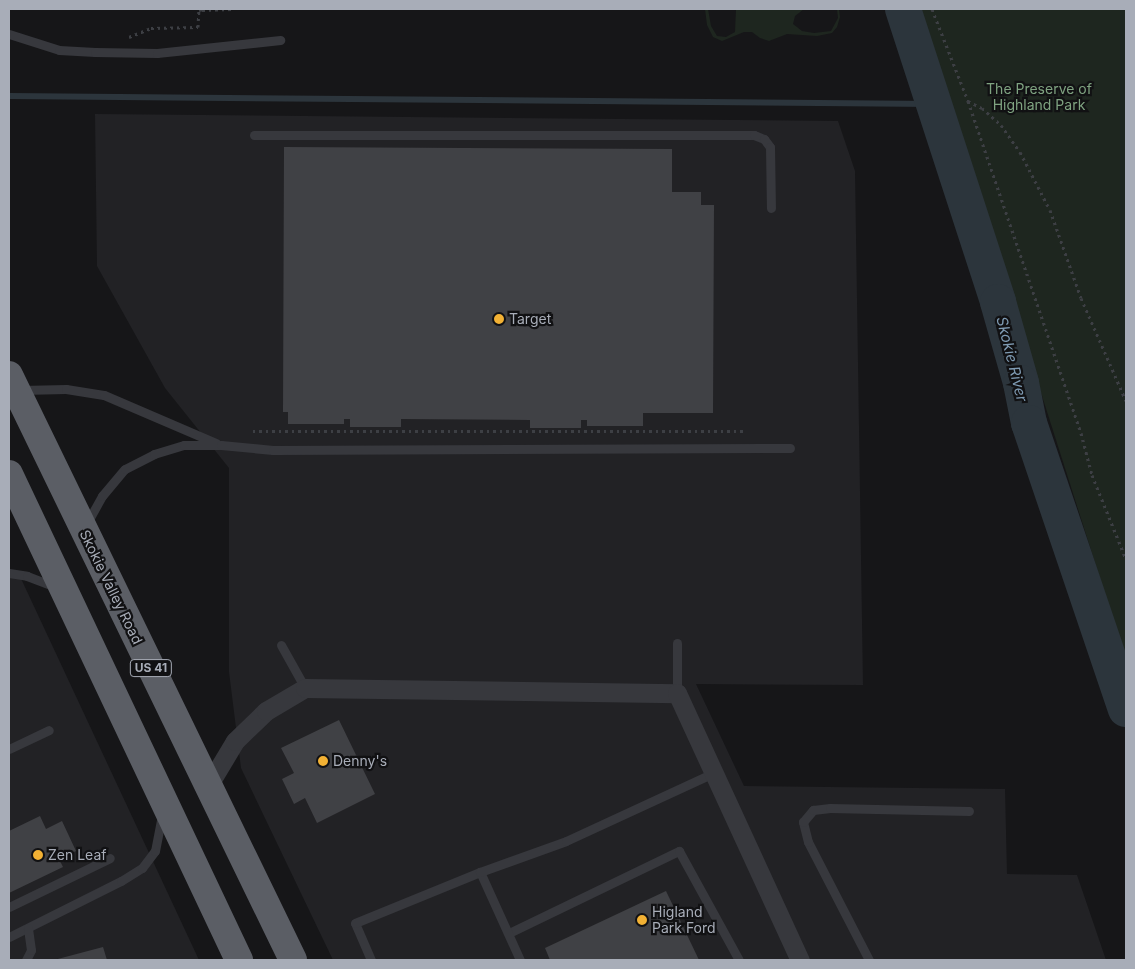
<!DOCTYPE html>
<html>
<head>
<meta charset="utf-8">
<style>
  body { margin:0 }
  #map { position:relative; width:1135px; height:969px; overflow:hidden; background:#161618; font-family:Inter,sans-serif }
  div>[style] { position:absolute }
  .built>* { inset:0; background:#222225 }
  .green>* { inset:0; background:#1e261f }
  .stream>* { height:6px; margin:-3px; padding:0 3px; transform-origin:3px; border-radius:3px; background:#2c353c }
  .river>* { height:36px; margin:-18px; padding:0 18px; transform-origin:18px; border-radius:18px; background:#2c353c }
  .building>* { inset:0; background:#404145 }
  .path>* { height:3px; margin-top:-1.5px; transform-origin:0; background:repeating-linear-gradient(90deg,#3d3f44 0 2.5px,transparent 0 6.5px) }
  .service>* { height:9px; margin:-4.5px; padding:0 4.5px; transform-origin:4.5px; border-radius:4.5px; background:#37383d }
  .minor>* { height:19px; margin:-9.5px; padding:0 9.5px; transform-origin:9.5px; border-radius:9.5px; background:#37383d }
  .trunk>* { height:28px; margin:-14px; padding:0 14px; transform-origin:14px; border-radius:14px; background:#5b5e65 }
  .dots>* { width:14px; height:14px; translate:-50% -50%; box-sizing:border-box; border:2px solid #111113; border-radius:50% }
  span { translate:-50% -50%; white-space:nowrap; text-align:center; line-height:1.15; -webkit-text-stroke:4.5px #111113; paint-order:stroke }
  .shield-label span { padding:1px 4px; background:#111113; border:1px solid; border-radius:4px; -webkit-text-stroke-width:0 }
  .shield-label { font-size:12px; color:#a8adb8; font-weight:700 }
  .park-label { font-size:14px; color:#7fa381 }
  .poi-label { font-size:14px; color:#a8adb8 }
  .left { translate:0 -50%; text-align:left }
  .street-label { font-size:14px; color:#a8adb8 }
  .water-label { font-size:15px; color:#7f9bb3; font-style:italic }
  .frame { position:absolute; inset:0; border:10px solid #a8adb8; pointer-events:none }
</style>
</head>
<body>
<div id="map">
  <div class="built">
    <i style="clip-path:polygon(95px 114px,838px 121px,855px 171px,863px 685px,696px 684px,744px 786px,1005px 789px,1007px 874px,1077px 875px,1106px 960px,333px 960px,241px 768px,229px 672px,229px 468px,165px 388px,97px 266px)"></i>
    <i style="clip-path:polygon(17px 570px,199px 960px,9px 960px,9px 574px)"></i>
  </div>
  <div class="green">
    <i style="clip-path:polygon(705px 9px,708px 9px,711px 26px,717px 36px,726px 37px,735px 32px,736px 9px,804px 9px,795px 16px,793px 24px,802px 31px,814px 33px,831px 31px,838px 18px,837px 9px,839px 9px,840px 17px,837px 27px,832px 33px,817px 36px,787px 34px,769px 41px,760px 38px,752px 32px,744px 32px,722px 41px,713px 37px,707px 25px)"></i>
    <i style="clip-path:polygon(919px 9px,1126px 9px,1126px 660px)"></i>
  </div>
  <div class="stream">
    <i style="left:9px;top:96px;width:925px;rotate:0.5deg"></i>
  </div>
  <div class="river">
    <i style="left:903px;top:9px;width:308px;rotate:72deg"></i>
    <i style="left:998px;top:302px;width:84px;rotate:74.1deg"></i>
    <i style="left:1021px;top:383px;width:41px;rotate:78.7deg"></i>
    <i style="left:1029px;top:423px;width:302px;rotate:71.3deg"></i>
  </div>
  <div class="building">
    <i style="clip-path:polygon(284px 147px,672px 149px,672px 192px,701px 192px,701px 205px,714px 205px,713px 413px,643px 413px,643px 426px,587px 426px,587px 420px,581px 420px,581px 428px,530px 428px,530px 420px,401px 419px,401px 427px,350px 427px,350px 419px,344px 419px,344px 424px,288px 424px,288px 412px,283px 412px)"></i>
    <i style="clip-path:polygon(339px 720px,375px 794px,317px 823px,305px 798px,294px 804px,282px 779px,294px 773px,281px 748px)"></i>
    <i style="clip-path:polygon(40px 816px,46px 829px,62px 821px,76px 851px,59px 859px,63px 867px,9px 893px,9px 831px)"></i>
    <i style="clip-path:polygon(666px 891px,699px 960px,550px 960px,545px 948px)"></i>
    <i style="clip-path:polygon(103px 947px,107px 960px,54px 960px)"></i>
  </div>
  <div class="path">
    <i style="left:932px;top:9px;width:99px;rotate:68.6deg"></i>
    <i style="left:968px;top:101px;width:351px;rotate:71.2deg"></i>
    <i style="left:1081px;top:433px;width:43px;rotate:75.3deg"></i>
    <i style="left:1092px;top:475px;width:91px;rotate:68deg"></i>
    <i style="left:202px;top:10px;width:30px;rotate:-2deg"></i>
    <i style="left:129px;top:37px;width:24px;rotate:-22deg"></i>
    <i style="left:151px;top:28px;width:47px;rotate:-1.2deg"></i>
    <i style="left:198px;top:27px;width:17px;rotate:-87deg"></i>
    <i style="left:199px;top:10px;width:4px;rotate:-14deg"></i>
    <i style="left:968px;top:101px;width:16px;rotate:27deg"></i>
    <i style="left:982px;top:108px;width:25px;rotate:42deg"></i>
    <i style="left:1001px;top:125px;width:33px;rotate:55deg"></i>
    <i style="left:1020px;top:152px;width:65px;rotate:62.7deg"></i>
    <i style="left:1050px;top:210px;width:93px;rotate:70.6deg"></i>
    <i style="left:1081px;top:298px;width:112px;rotate:66.4deg"></i>
    <i style="left:253px;top:431px;width:492px"></i>
  </div>
  <div class="service">
    <i style="left:9px;top:34px;width:52px;rotate:17.7deg"></i>
    <i style="left:59px;top:50px;width:36px;rotate:3deg"></i>
    <i style="left:95px;top:52px;width:62px;rotate:0.9deg"></i>
    <i style="left:157px;top:53px;width:124px;rotate:-6deg"></i>
    <i style="left:254px;top:135px;width:500px"></i>
    <i style="left:754px;top:135px;width:11px;rotate:22deg"></i>
    <i style="left:764px;top:139px;width:10px;rotate:53deg"></i>
    <i style="left:770px;top:147px;width:61px;rotate:89.1deg"></i>
    <i style="left:21px;top:390px;width:45px;rotate:-1.3deg"></i>
    <i style="left:66px;top:389px;width:38px;rotate:9deg"></i>
    <i style="left:104px;top:395px;width:122px;rotate:23.2deg"></i>
    <i style="left:87px;top:523px;width:31px;rotate:-61deg"></i>
    <i style="left:102px;top:496px;width:35px;rotate:-50deg"></i>
    <i style="left:125px;top:469px;width:33px;rotate:-27deg"></i>
    <i style="left:154px;top:454px;width:31px;rotate:-17deg"></i>
    <i style="left:184px;top:445px;width:37px"></i>
    <i style="left:221px;top:445px;width:52px;rotate:5.5deg"></i>
    <i style="left:273px;top:450px;width:517px;rotate:-0.22deg"></i>
    <i style="left:9px;top:573px;width:18px;rotate:9deg"></i>
    <i style="left:27px;top:576px;width:31px;rotate:21deg"></i>
    <i style="left:281px;top:645px;width:49px;rotate:60.8deg"></i>
    <i style="left:677px;top:693px;width:50px;rotate:-90deg"></i>
    <i style="left:9px;top:749px;width:44px;rotate:-25.4deg"></i>
    <i style="left:9px;top:907px;width:112px;rotate:-25.9deg"></i>
    <i style="left:509px;top:933px;width:189px;rotate:-25.8deg"></i>
    <i style="left:679px;top:851px;width:124px;rotate:61.2deg"></i>
    <i style="left:9px;top:937px;width:125px;rotate:-26.6deg"></i>
    <i style="left:121px;top:881px;width:25px;rotate:-32deg"></i>
    <i style="left:142px;top:868px;width:21px;rotate:-53deg"></i>
    <i style="left:155px;top:851px;width:37px;rotate:-79deg"></i>
    <i style="left:26px;top:960px;width:11px;rotate:-63deg"></i>
    <i style="left:31px;top:950px;width:22px;rotate:-98deg"></i>
    <i style="left:371px;top:960px;width:40px;rotate:-113.4deg"></i>
    <i style="left:355px;top:923px;width:135px;rotate:-22.2deg"></i>
    <i style="left:520px;top:960px;width:97px;rotate:-114.4deg"></i>
    <i style="left:480px;top:872px;width:91px;rotate:-19.8deg"></i>
    <i style="left:566px;top:841px;width:162px;rotate:-24.8deg"></i>
    <i style="left:869px;top:960px;width:133px;rotate:-117.3deg"></i>
    <i style="left:808px;top:842px;width:21px;rotate:-104deg"></i>
    <i style="left:803px;top:822px;width:16px;rotate:-50deg"></i>
    <i style="left:813px;top:810px;width:17px;rotate:-7deg"></i>
    <i style="left:830px;top:808px;width:139px;rotate:1.2deg"></i>
  </div>
  <div class="minor">
    <i style="left:208px;top:786px;width:52px;rotate:-59deg"></i>
    <i style="left:235px;top:741px;width:43px;rotate:-44.1deg"></i>
    <i style="left:266px;top:711px;width:45px;rotate:-30.5deg"></i>
    <i style="left:305px;top:688px;width:372px;rotate:0.8deg"></i>
    <i style="left:677px;top:693px;width:294px;rotate:65.3deg"></i>
  </div>
  <div class="trunk">
    <i style="left:9px;top:375px;width:650px;rotate:64.1deg"></i>
    <i style="left:9px;top:474px;width:538px;rotate:64.67deg"></i>
  </div>
  <div class="dots">
    <i style="left:499px;top:319px;background:#f2b134"></i>
    <i style="left:323px;top:761px;background:#f2b134"></i>
    <i style="left:38px;top:855px;background:#f2b134"></i>
    <i style="left:642px;top:920px;background:#f2b134"></i>
  </div>
  <div class="shield-label">
    <span style="left:151px;top:668px">US 41</span>
  </div>
  <div class="park-label">
    <span style="left:1039px;top:97px">The Preserve of<br>Highland Park</span>
  </div>
  <div class="poi-label">
    <span class="left" style="left:509px;top:319px">Target</span>
    <span class="left" style="left:333px;top:761px">Denny's</span>
    <span class="left" style="left:48px;top:855px">Zen Leaf</span>
    <span class="left" style="left:652px;top:920px">Higland<br>Park Ford</span>
  </div>
  <div class="street-label">
    <span style="left:111px;top:587px;rotate:64deg">Skokie Valley Road</span>
  </div>
  <div class="water-label">
    <span style="left:1012px;top:359px;rotate:76deg">Skokie River</span>
  </div>
  <div class="frame"></div>
</div>
</body>
</html>
